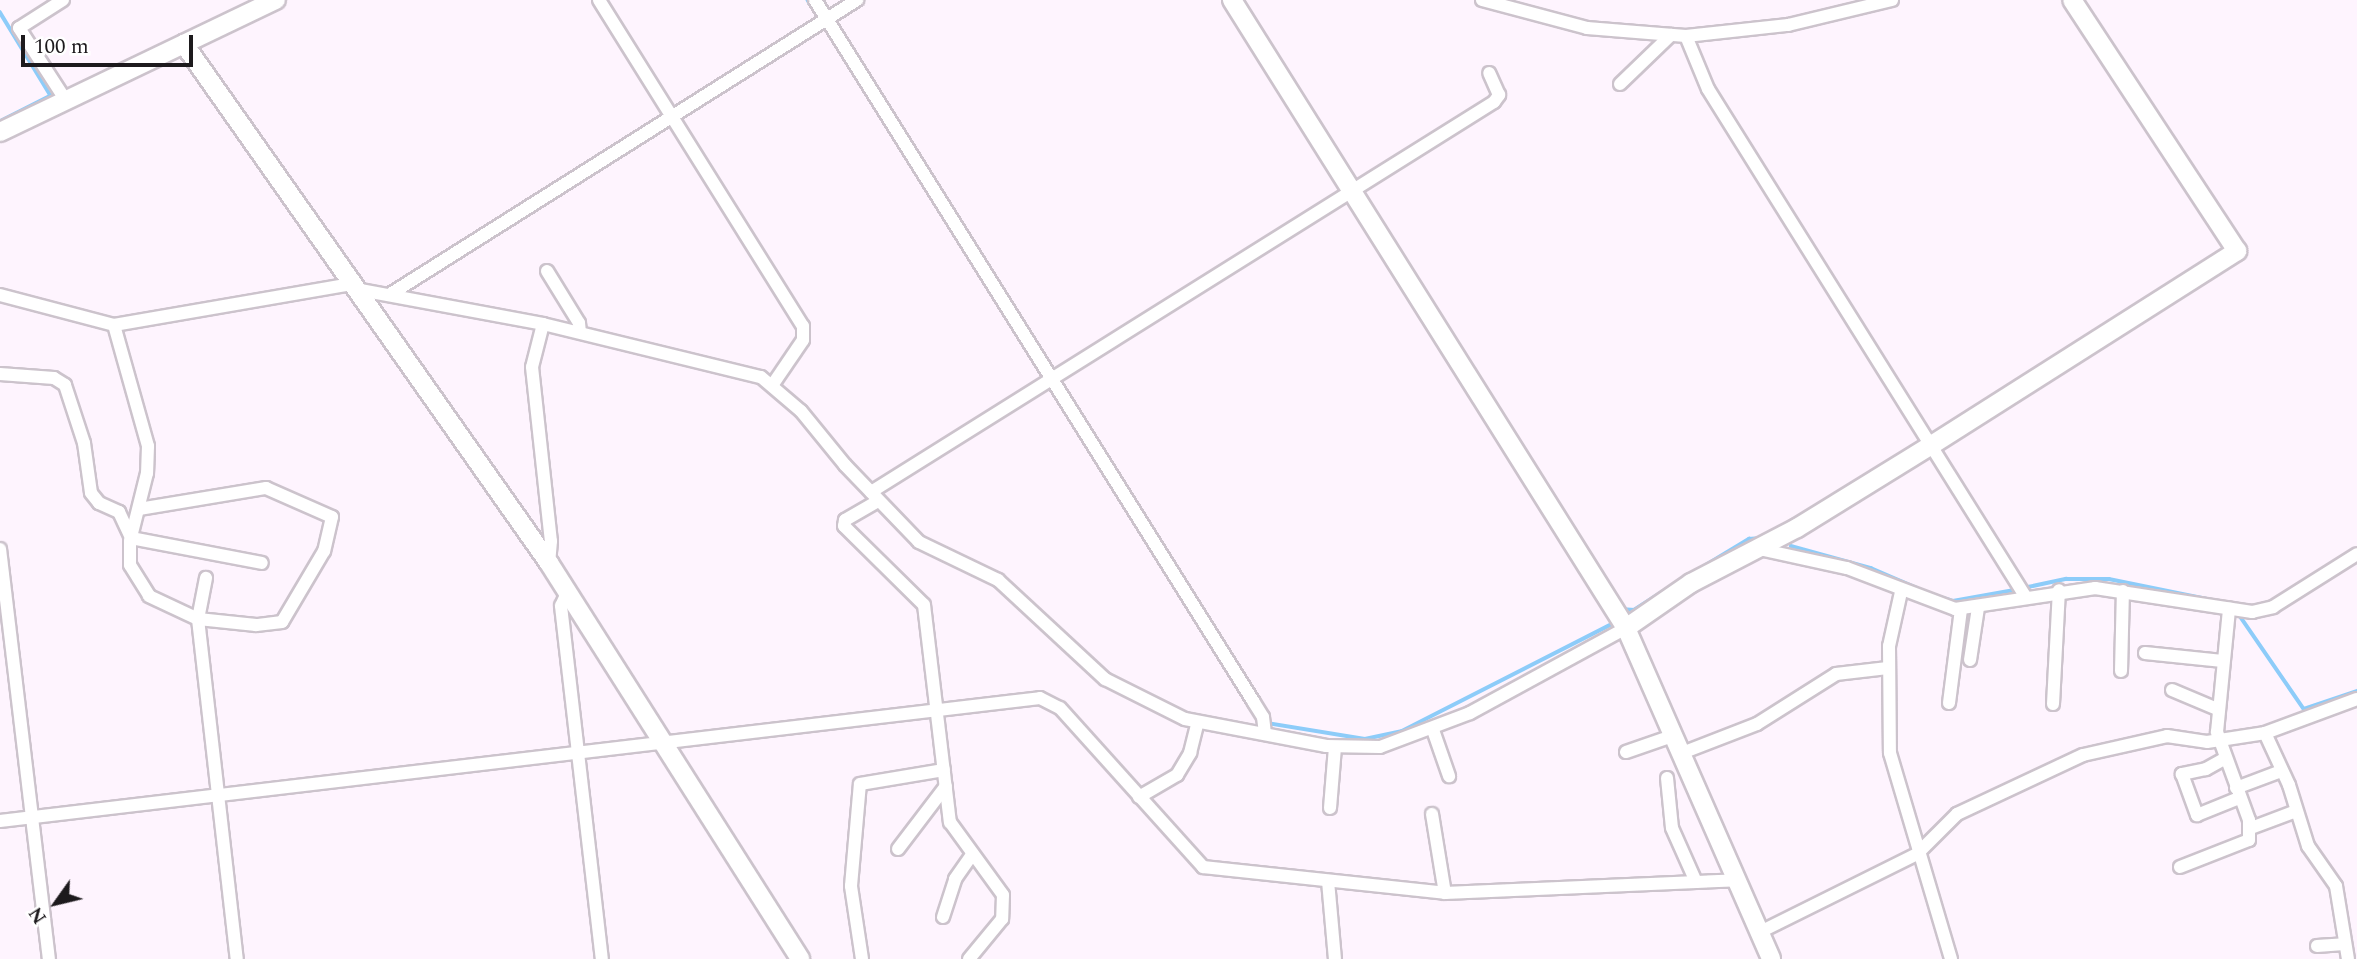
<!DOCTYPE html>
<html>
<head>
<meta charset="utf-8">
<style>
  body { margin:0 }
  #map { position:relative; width:2357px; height:959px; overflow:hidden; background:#fef4fe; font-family:Spectral,serif }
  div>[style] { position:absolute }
  .stream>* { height:3.5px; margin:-1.75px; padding:0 1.75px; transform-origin:1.75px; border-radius:1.75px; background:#8dccf9 }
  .roads { filter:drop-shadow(2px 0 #ccc3cc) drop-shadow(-2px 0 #ccc3cc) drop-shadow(0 2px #ccc3cc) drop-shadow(0 -2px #ccc3cc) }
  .street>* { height:12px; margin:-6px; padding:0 6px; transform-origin:6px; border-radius:6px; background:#fff }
  .secondary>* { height:18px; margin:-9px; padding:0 9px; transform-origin:9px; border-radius:9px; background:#fff }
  span { translate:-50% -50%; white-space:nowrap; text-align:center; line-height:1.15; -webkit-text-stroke:6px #fff; paint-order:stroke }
  .north { position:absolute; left:21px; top:868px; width:70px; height:70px; -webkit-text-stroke:5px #fff; paint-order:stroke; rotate:236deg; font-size:19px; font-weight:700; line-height:28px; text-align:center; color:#1d1a1d }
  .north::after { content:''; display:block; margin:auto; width:24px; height:32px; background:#1d1a1d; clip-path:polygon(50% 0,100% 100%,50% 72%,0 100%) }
  .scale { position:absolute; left:21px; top:35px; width:172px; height:32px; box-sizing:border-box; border:4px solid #1d1a1d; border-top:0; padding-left:9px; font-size:21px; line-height:24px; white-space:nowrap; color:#1d1a1d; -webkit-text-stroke:5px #fff; paint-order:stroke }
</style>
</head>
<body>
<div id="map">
  <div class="stream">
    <i style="left:808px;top:0;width:119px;rotate:58deg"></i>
    <i style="left:0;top:12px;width:98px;rotate:58.7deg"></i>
    <i style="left:51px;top:96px;width:57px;rotate:153deg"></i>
    <i style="left:1791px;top:546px;width:83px;rotate:15.4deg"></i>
    <i style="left:1871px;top:568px;width:50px;rotate:23.5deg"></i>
    <i style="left:1691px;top:574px;width:68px;rotate:-31.1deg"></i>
    <i style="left:1749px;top:539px;width:12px;rotate:-5deg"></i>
    <i style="left:2028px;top:587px;width:39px;rotate:-12deg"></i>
    <i style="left:2066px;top:579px;width:43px"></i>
    <i style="left:2109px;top:579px;width:126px;rotate:11.5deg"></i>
    <i style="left:1940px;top:597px;width:14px;rotate:17deg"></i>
    <i style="left:1953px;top:601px;width:62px;rotate:-10.2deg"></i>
    <i style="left:1621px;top:609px;width:13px;rotate:4deg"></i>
    <i style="left:1634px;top:610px;width:43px;rotate:-32.6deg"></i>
    <i style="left:2238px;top:613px;width:116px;rotate:55.5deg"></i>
    <i style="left:2304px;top:709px;width:56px;rotate:-18.8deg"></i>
    <i style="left:1267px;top:723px;width:99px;rotate:9.3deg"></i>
    <i style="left:1365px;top:739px;width:38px;rotate:-12deg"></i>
    <i style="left:1402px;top:731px;width:236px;rotate:-27deg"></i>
    <i style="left:1612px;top:624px;width:7px;rotate:-106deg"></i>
  </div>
  <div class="roads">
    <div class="street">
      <i style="left:63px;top:0;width:52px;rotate:147.5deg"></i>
      <i style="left:19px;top:28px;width:85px;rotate:57.1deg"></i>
      <i style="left:599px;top:0;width:385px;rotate:58deg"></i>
      <i style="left:803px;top:326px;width:14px;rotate:90deg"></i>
      <i style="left:803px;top:340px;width:53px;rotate:124.3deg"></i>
      <i style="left:815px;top:0;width:827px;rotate:58deg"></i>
      <i style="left:1253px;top:701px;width:19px;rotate:58deg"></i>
      <i style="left:1263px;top:717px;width:16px;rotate:83deg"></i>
      <i style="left:1482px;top:0;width:109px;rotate:14.9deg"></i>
      <i style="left:1587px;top:28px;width:99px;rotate:4.6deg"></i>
      <i style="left:1686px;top:36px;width:103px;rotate:-6.2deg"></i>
      <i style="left:1788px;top:25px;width:107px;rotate:-13.5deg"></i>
      <i style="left:1686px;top:36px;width:57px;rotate:67.5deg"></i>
      <i style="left:1708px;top:89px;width:598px;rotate:57.98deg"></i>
      <i style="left:1620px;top:84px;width:71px;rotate:-43.9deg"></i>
      <i style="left:547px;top:271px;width:61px;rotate:58.4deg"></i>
      <i style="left:579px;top:323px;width:9px;rotate:84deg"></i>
      <i style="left:355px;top:289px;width:191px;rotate:10.5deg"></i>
      <i style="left:543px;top:324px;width:224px;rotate:13.7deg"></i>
      <i style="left:761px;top:377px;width:52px;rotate:40.4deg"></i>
      <i style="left:801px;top:411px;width:70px;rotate:50.8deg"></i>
      <i style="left:845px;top:465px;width:107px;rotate:46.1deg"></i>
      <i style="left:919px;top:542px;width:88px;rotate:25.7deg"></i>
      <i style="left:998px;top:580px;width:146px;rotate:42.8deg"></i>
      <i style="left:1105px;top:679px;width:89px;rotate:26.6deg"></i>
      <i style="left:1185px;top:719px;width:144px;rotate:10.8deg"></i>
      <i style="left:1326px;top:746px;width:54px;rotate:1.1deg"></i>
      <i style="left:1380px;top:747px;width:96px;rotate:-20.7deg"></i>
      <i style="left:1470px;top:713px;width:178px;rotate:-28.6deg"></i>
      <i style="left:392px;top:293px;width:550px;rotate:-32.22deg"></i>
      <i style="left:0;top:295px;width:118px;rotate:14.7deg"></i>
      <i style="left:114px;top:325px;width:241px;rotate:-9.8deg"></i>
      <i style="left:543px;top:324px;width:44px;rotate:104.3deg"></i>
      <i style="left:532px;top:367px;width:175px;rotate:83.8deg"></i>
      <i style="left:551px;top:541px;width:22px;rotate:95deg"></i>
      <i style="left:114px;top:325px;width:126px;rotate:74.3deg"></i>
      <i style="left:148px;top:446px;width:27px;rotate:92deg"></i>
      <i style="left:147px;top:473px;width:70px;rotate:104deg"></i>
      <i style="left:130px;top:541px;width:24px;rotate:90deg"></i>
      <i style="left:130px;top:565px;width:36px;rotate:58deg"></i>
      <i style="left:149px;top:596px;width:54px;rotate:25.1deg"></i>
      <i style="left:198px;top:619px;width:342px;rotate:83.5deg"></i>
      <i style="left:0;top:374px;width:54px;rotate:4.2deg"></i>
      <i style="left:54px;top:378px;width:13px;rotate:32deg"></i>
      <i style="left:65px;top:385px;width:61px;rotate:71.9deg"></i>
      <i style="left:84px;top:443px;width:50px;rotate:82deg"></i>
      <i style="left:91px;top:493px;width:13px;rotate:51deg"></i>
      <i style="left:99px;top:503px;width:22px;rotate:24deg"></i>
      <i style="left:119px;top:512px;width:29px;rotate:65deg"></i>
      <i style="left:131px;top:538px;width:133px;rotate:10.8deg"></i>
      <i style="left:871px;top:492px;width:735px;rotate:-32.05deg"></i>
      <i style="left:1494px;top:102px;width:9px;rotate:-54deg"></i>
      <i style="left:1499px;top:95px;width:24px;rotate:-114deg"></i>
      <i style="left:878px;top:501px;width:38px;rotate:150deg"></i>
      <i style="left:845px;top:520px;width:6px;rotate:99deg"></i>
      <i style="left:844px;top:526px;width:112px;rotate:44.6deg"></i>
      <i style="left:924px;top:605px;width:219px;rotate:83.2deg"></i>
      <i style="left:950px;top:822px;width:90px;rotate:54deg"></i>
      <i style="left:1003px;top:895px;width:24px;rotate:92deg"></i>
      <i style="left:1002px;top:919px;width:52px;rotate:129.5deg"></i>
      <i style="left:139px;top:509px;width:129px;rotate:-9.4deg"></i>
      <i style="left:266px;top:488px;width:72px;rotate:23.7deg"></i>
      <i style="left:332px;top:517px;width:35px;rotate:103deg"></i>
      <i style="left:324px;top:551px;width:82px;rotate:120.6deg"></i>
      <i style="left:282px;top:622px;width:26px;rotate:173deg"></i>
      <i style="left:256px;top:625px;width:58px;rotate:-174.1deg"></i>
      <i style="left:198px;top:619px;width:42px;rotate:-79deg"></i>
      <i style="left:0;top:549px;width:413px;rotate:83.2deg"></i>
      <i style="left:1759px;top:549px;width:90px;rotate:12.2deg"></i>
      <i style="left:1847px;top:568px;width:116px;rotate:20.8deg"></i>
      <i style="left:1955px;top:609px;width:142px;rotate:-8.5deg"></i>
      <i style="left:2095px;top:588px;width:159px;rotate:8.7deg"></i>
      <i style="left:2252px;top:612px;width:22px;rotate:-13deg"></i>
      <i style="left:2273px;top:607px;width:99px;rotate:-32.2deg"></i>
      <i style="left:1901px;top:592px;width:55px;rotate:102.5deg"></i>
      <i style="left:1889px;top:646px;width:107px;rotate:89.5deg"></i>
      <i style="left:1890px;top:753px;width:215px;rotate:73.5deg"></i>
      <i style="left:567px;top:593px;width:14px;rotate:115deg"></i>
      <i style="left:561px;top:606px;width:355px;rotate:83.4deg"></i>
      <i style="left:2145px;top:653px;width:78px;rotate:5.9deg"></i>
      <i style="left:1970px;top:660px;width:53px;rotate:-81.3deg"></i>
      <i style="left:2121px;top:671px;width:80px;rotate:-88.6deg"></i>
      <i style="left:2172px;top:690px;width:49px;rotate:22.9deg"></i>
      <i style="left:1949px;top:703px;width:95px;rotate:-82.7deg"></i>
      <i style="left:2053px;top:704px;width:114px;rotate:-87deg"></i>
      <i style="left:1433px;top:730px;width:49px;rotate:70.8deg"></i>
      <i style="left:2265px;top:733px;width:98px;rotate:-20.3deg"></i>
      <i style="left:1626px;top:752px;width:52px;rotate:-19.1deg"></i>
      <i style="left:1682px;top:753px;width:80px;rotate:-21.1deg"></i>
      <i style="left:1757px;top:724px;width:93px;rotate:-32.3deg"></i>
      <i style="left:1836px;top:674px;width:52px;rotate:-6.6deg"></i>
      <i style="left:2224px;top:759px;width:21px;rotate:151deg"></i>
      <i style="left:2206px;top:769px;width:25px;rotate:168deg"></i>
      <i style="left:2182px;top:774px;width:44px;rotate:69.9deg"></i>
      <i style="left:2197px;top:815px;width:45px;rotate:-22deg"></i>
      <i style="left:1667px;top:778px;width:50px;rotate:84.3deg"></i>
      <i style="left:1672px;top:828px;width:59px;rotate:66deg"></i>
      <i style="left:2236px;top:788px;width:48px;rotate:-20.7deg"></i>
      <i style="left:1139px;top:797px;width:44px;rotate:-30.1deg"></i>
      <i style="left:1177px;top:775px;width:26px;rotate:-59deg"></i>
      <i style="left:1190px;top:753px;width:32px;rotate:-76deg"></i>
      <i style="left:1330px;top:808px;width:61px;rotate:-85.3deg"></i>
      <i style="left:1432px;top:814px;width:80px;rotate:80.7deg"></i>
      <i style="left:0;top:821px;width:1047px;rotate:-6.74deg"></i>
      <i style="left:1040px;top:698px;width:22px;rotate:27deg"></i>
      <i style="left:1060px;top:708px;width:214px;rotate:48deg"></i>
      <i style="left:1203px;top:867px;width:243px;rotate:6.1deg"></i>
      <i style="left:1445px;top:893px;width:293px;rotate:-2.5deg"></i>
      <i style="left:2251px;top:828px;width:48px;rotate:-20.7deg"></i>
      <i style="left:898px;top:849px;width:79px;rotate:-52.7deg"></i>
      <i style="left:2180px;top:867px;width:74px;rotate:-21.4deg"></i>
      <i style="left:2249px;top:840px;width:20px;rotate:-90deg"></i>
      <i style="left:2249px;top:820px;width:94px;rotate:-110deg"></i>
      <i style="left:2217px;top:732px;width:124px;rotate:-84.4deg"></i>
      <i style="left:1328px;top:881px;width:78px;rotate:84.9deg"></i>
      <i style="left:943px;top:917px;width:40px;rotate:-72deg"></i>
      <i style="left:955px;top:879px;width:29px;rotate:-55deg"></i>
      <i style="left:1760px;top:932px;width:175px;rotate:-26.4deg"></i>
      <i style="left:1917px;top:854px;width:57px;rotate:-45deg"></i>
      <i style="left:1957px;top:814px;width:139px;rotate:-25.1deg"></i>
      <i style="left:2083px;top:755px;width:86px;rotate:-12.7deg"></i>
      <i style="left:2167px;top:736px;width:40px;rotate:8.5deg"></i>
      <i style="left:2207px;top:742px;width:59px;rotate:-8.8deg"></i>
      <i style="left:2265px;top:733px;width:57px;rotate:65.2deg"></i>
      <i style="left:2289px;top:785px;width:64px;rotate:72.7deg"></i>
      <i style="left:2308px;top:846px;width:49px;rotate:55deg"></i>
      <i style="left:2336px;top:886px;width:74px;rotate:80.7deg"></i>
      <i style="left:2317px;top:946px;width:27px;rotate:-4deg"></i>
      <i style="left:862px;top:959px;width:74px;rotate:-98.6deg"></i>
      <i style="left:851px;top:886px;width:102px;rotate:-85deg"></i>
      <i style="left:860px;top:784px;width:85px;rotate:-9.5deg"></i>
    </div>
    <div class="secondary">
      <i style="left:1232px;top:0;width:741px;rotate:57.9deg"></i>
      <i style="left:1626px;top:628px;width:361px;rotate:66.3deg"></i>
      <i style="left:184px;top:44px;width:634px;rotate:54.88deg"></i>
      <i style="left:549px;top:563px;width:469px;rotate:57.6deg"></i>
      <i style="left:0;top:132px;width:306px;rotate:-25.6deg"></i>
      <i style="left:1626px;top:628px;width:79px;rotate:-34.7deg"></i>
      <i style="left:1691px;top:583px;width:119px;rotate:-27.4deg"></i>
      <i style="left:1797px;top:528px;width:156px;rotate:-31.7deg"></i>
      <i style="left:1930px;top:446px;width:364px;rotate:-32.4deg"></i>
      <i style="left:2237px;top:251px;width:300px;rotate:-123.3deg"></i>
    </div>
  </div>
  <div class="north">N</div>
  <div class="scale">100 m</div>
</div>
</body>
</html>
